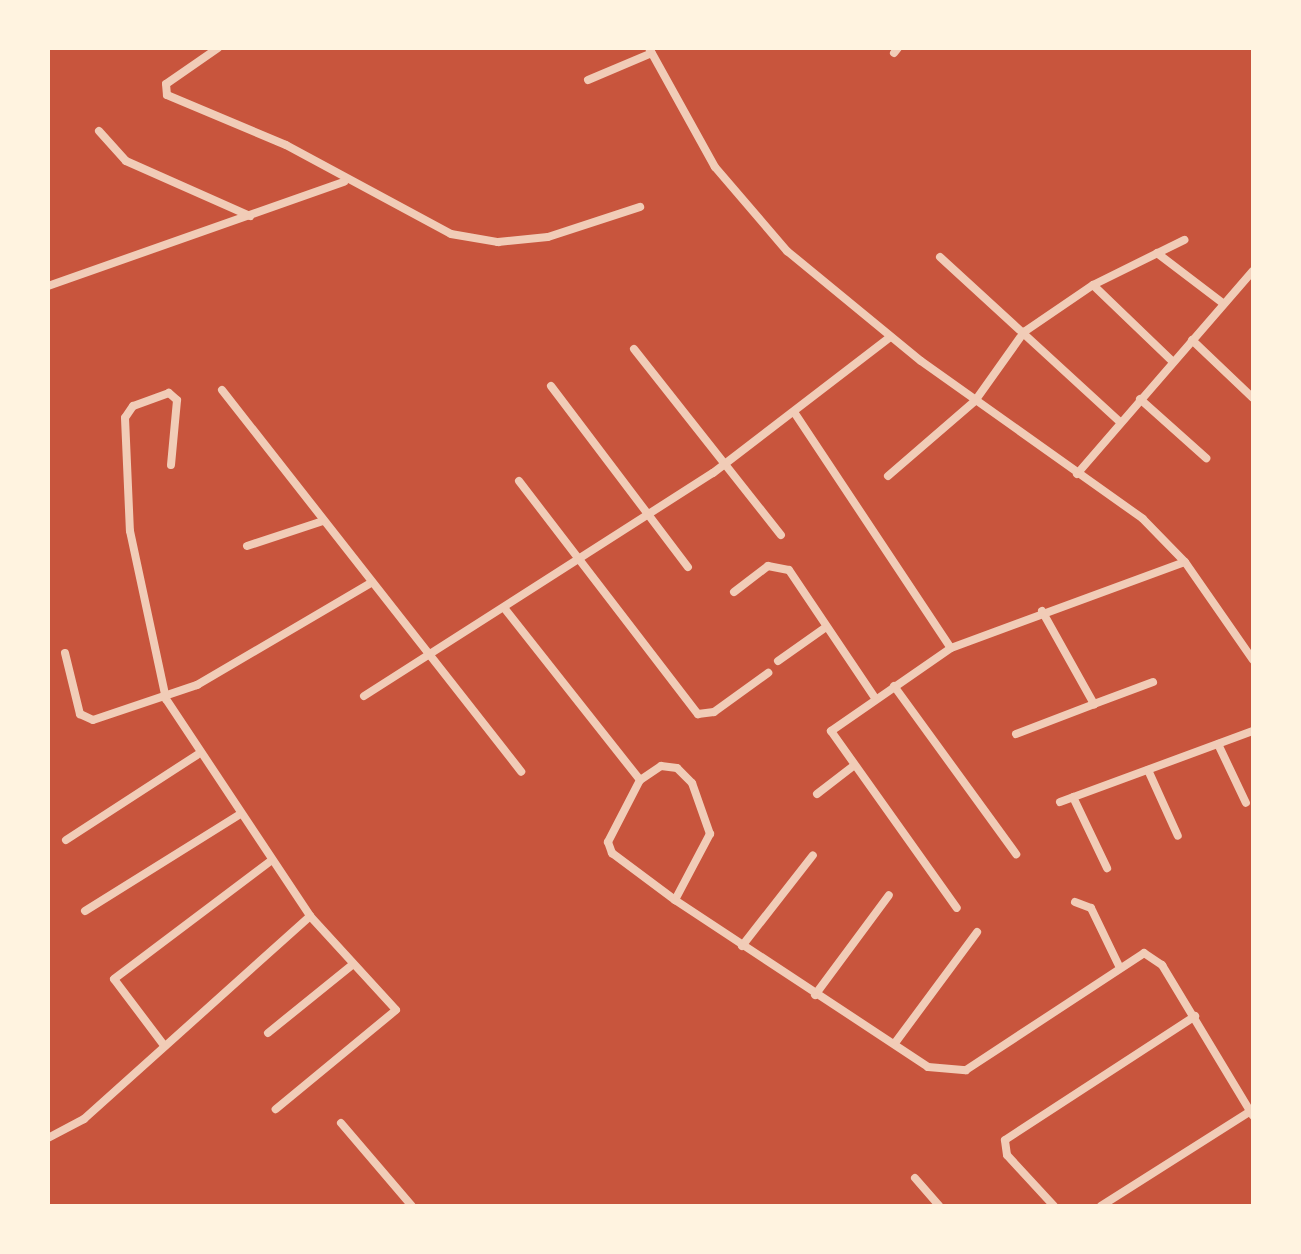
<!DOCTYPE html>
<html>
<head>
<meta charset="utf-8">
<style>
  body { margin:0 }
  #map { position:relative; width:1301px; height:1254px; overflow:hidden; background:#c8553d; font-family:"Times New Roman",serif }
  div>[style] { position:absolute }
  .minor>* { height:8px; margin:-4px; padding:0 4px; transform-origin:4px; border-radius:4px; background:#f1ccb7 }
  span { translate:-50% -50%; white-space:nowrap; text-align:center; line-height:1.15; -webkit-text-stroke:7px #fff3e0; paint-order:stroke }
  .frame { position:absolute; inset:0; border:50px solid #fff3e0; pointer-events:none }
</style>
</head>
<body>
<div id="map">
  <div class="minor">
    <i style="left:218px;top:48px;width:63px;rotate:145.3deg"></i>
    <i style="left:166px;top:84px;width:11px;rotate:85deg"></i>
    <i style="left:167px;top:95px;width:129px;rotate:22.8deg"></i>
    <i style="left:286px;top:145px;width:187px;rotate:28.3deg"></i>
    <i style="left:451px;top:234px;width:48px;rotate:9.7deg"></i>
    <i style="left:498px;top:242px;width:50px;rotate:-5.7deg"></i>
    <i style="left:548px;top:237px;width:97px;rotate:-18.1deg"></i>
    <i style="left:649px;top:48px;width:136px;rotate:61deg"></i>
    <i style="left:715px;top:167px;width:111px;rotate:49.4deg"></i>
    <i style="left:787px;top:251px;width:173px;rotate:39.4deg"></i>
    <i style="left:921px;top:361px;width:272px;rotate:35.4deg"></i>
    <i style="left:1143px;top:519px;width:60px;rotate:45.7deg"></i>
    <i style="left:1185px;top:562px;width:119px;rotate:55.2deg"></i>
    <i style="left:894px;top:53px;width:6px;rotate:-51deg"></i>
    <i style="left:588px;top:80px;width:69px;rotate:-22.9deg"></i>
    <i style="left:99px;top:131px;width:40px;rotate:48deg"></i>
    <i style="left:126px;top:161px;width:136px;rotate:23.9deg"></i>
    <i style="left:1157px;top:253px;width:84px;rotate:37.3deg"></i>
    <i style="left:940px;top:257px;width:244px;rotate:42.5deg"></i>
    <i style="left:1093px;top:285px;width:111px;rotate:43.9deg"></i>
    <i style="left:48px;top:286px;width:314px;rotate:-19.4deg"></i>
    <i style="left:1192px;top:340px;width:84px;rotate:43.6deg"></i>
    <i style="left:634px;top:349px;width:237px;rotate:51.7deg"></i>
    <i style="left:551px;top:386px;width:227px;rotate:52.9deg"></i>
    <i style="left:222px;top:390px;width:485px;rotate:51.9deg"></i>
    <i style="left:1140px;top:399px;width:89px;rotate:41.8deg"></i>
    <i style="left:794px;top:412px;width:283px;rotate:56.4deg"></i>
    <i style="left:951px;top:648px;width:249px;rotate:-20.2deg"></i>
    <i style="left:171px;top:465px;width:65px;rotate:-84.7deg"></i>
    <i style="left:177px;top:400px;width:11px;rotate:-139deg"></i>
    <i style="left:169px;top:393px;width:38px;rotate:160deg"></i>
    <i style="left:133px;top:406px;width:14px;rotate:124deg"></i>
    <i style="left:125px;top:418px;width:113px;rotate:87.5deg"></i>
    <i style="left:130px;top:531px;width:172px;rotate:77.9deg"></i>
    <i style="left:166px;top:699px;width:260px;rotate:56.4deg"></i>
    <i style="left:310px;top:916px;width:127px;rotate:47.5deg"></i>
    <i style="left:396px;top:1010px;width:156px;rotate:140.5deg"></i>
    <i style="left:1077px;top:474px;width:269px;rotate:-49.1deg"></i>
    <i style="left:888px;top:476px;width:115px;rotate:-40.8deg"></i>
    <i style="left:975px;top:401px;width:85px;rotate:-54.6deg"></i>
    <i style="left:1024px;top:332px;width:83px;rotate:-34.3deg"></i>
    <i style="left:1093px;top:285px;width:102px;rotate:-26.3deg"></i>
    <i style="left:519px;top:481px;width:294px;rotate:52.5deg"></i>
    <i style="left:698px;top:714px;width:16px;rotate:-7deg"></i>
    <i style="left:714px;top:712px;width:67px;rotate:-35.8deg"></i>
    <i style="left:247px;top:546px;width:80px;rotate:-18.2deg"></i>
    <i style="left:734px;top:592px;width:43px;rotate:-37.4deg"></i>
    <i style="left:768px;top:566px;width:21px;rotate:11deg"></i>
    <i style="left:789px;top:570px;width:154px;rotate:56.1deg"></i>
    <i style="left:505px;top:609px;width:218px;rotate:51.7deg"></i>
    <i style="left:1042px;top:611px;width:107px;rotate:60.8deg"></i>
    <i style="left:1094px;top:704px;width:63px;rotate:-20.4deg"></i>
    <i style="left:951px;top:648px;width:146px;rotate:145.3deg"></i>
    <i style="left:831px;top:731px;width:217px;rotate:54.6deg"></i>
    <i style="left:65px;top:653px;width:63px;rotate:76.2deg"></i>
    <i style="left:80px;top:714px;width:14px;rotate:25deg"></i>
    <i style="left:93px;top:720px;width:110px;rotate:-18.6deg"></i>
    <i style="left:197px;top:685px;width:202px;rotate:-30.4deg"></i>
    <i style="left:778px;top:661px;width:59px;rotate:-35.3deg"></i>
    <i style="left:894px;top:686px;width:208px;rotate:54deg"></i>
    <i style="left:364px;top:696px;width:414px;rotate:-32.6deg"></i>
    <i style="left:713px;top:473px;width:223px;rotate:-37.5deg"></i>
    <i style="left:1016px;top:734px;width:84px;rotate:-21deg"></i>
    <i style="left:1218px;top:744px;width:65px;rotate:64.6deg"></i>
    <i style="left:1148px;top:770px;width:72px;rotate:65.6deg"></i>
    <i style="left:817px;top:794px;width:44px;rotate:-37.6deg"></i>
    <i style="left:1073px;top:797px;width:79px;rotate:64.4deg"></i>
    <i style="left:1060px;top:802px;width:206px;rotate:-20.2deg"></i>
    <i style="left:66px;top:840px;width:156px;rotate:-33deg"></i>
    <i style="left:675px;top:900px;width:75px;rotate:-62.1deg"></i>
    <i style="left:710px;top:834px;width:54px;rotate:-109.4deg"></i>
    <i style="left:692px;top:783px;width:21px;rotate:-135deg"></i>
    <i style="left:677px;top:768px;width:16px;rotate:-173deg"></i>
    <i style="left:661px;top:766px;width:25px;rotate:146deg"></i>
    <i style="left:640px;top:780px;width:70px;rotate:117.3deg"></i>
    <i style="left:608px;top:842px;width:12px;rotate:70deg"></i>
    <i style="left:612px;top:853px;width:79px;rotate:36.7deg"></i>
    <i style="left:675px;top:900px;width:303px;rotate:33.4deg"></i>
    <i style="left:928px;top:1067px;width:38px;rotate:5deg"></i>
    <i style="left:966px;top:1070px;width:213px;rotate:-33.3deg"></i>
    <i style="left:1144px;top:953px;width:22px;rotate:34deg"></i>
    <i style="left:1162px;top:965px;width:176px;rotate:58.9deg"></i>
    <i style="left:1075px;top:902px;width:17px;rotate:21deg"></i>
    <i style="left:1091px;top:908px;width:64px;rotate:64.2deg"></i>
    <i style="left:85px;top:911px;width:183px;rotate:-32deg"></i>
    <i style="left:742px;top:946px;width:115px;rotate:-52deg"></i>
    <i style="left:815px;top:995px;width:124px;rotate:-53.5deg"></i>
    <i style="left:268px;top:1033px;width:108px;rotate:-39deg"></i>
    <i style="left:895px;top:1043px;width:138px;rotate:-53.5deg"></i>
    <i style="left:163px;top:1044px;width:81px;rotate:-127deg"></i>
    <i style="left:114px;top:979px;width:198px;rotate:-37deg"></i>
    <i style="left:341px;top:1123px;width:109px;rotate:49.5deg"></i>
    <i style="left:48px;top:1138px;width:41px;rotate:-27.8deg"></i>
    <i style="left:84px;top:1119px;width:304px;rotate:-41.9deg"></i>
    <i style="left:915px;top:1178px;width:37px;rotate:49deg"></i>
    <i style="left:1054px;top:1206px;width:69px;rotate:-132.7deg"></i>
    <i style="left:1007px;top:1155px;width:15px;rotate:-98deg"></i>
    <i style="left:1005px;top:1140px;width:227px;rotate:-33.1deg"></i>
    <i style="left:1101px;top:1206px;width:179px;rotate:-32.4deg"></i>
  </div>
  <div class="frame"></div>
</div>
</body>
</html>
